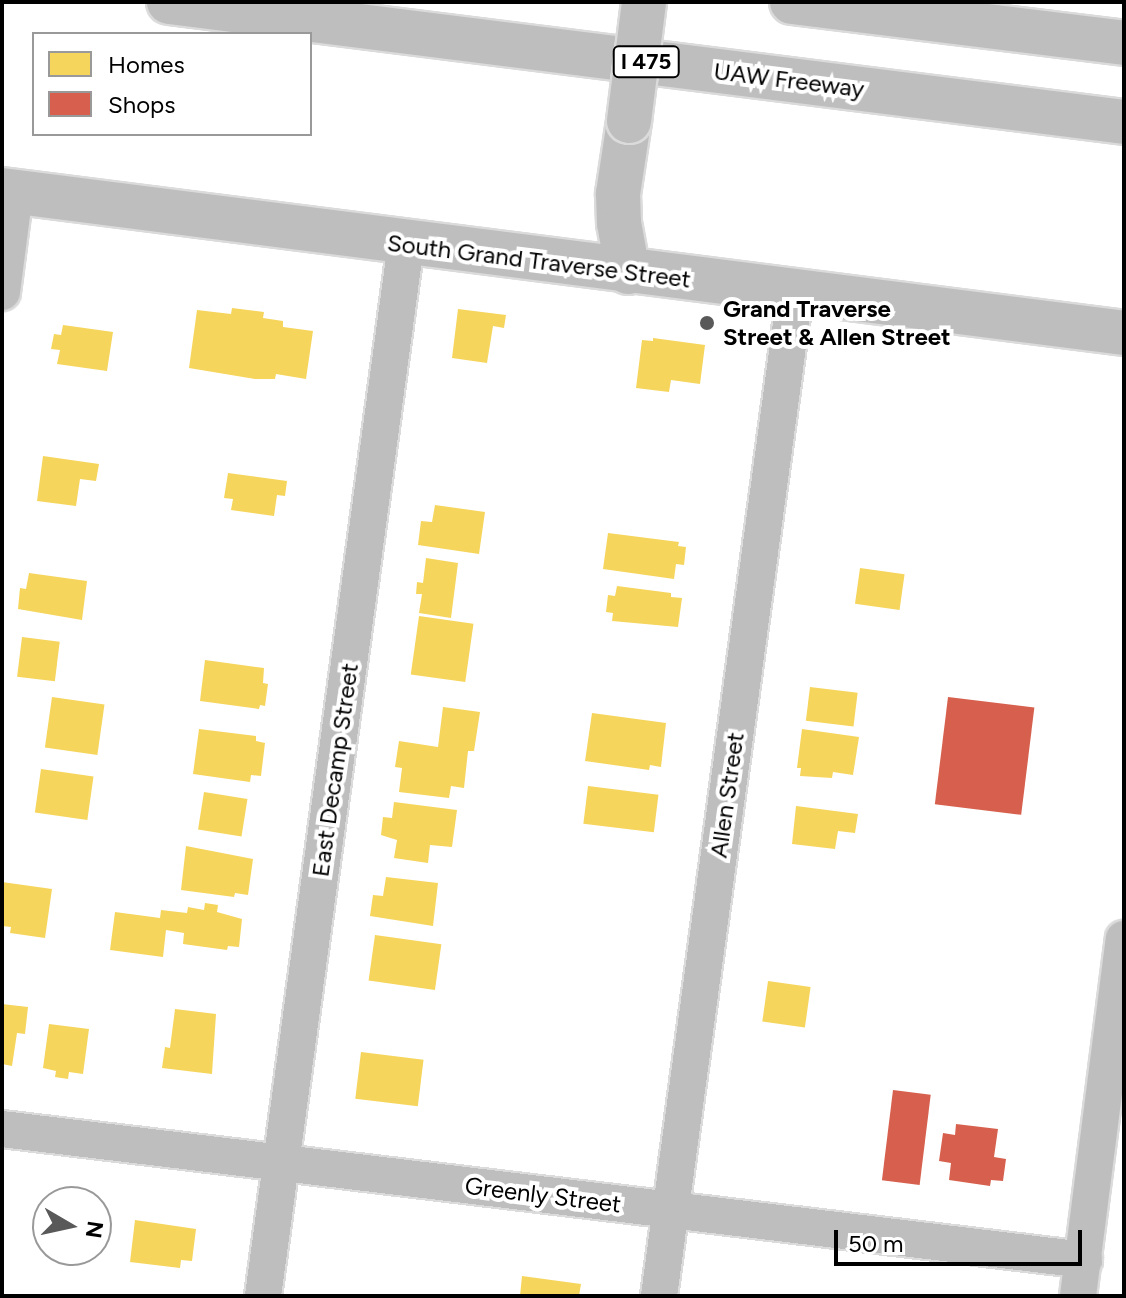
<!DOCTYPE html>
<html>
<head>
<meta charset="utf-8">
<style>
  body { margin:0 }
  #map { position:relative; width:1126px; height:1298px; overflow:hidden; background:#fff; font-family:Figtree,sans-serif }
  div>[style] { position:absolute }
  .homes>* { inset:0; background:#f6d55c; transform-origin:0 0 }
  .shops>* { inset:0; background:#d6604d; transform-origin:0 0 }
  .roads { filter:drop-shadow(2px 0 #dbdbdb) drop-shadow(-2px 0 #dbdbdb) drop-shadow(0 2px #dbdbdb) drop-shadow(0 -2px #dbdbdb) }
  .minor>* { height:36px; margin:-18px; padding:0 18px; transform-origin:18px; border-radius:18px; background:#bebebe }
  .major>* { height:44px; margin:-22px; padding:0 22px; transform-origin:22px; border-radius:22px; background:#bebebe }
  .highway>* { height:44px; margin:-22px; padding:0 22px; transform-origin:22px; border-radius:22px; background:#bebebe }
  .bridges { filter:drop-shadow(2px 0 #dbdbdb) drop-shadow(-2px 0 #dbdbdb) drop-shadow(0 2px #dbdbdb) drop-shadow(0 -2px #dbdbdb) }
  .major-bridge>* { height:44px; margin:-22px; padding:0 22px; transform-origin:22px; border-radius:22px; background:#bebebe }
  .dots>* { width:22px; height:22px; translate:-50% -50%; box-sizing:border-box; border:4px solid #fff; border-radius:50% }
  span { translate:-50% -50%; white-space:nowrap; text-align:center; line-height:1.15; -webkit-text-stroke:8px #fff; paint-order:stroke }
  .shield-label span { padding:2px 6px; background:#fff; border:2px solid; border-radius:6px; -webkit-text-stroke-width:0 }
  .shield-label { font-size:22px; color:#000; font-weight:700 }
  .street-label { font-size:24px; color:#000 }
  .poi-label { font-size:24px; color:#000; font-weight:700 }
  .left { translate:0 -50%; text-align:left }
  .frame { position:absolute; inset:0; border:4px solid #000; pointer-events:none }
  .legend { position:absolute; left:32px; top:32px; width:280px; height:104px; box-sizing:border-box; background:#fff; border:2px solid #999; margin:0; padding:10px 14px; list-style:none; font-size:24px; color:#000 }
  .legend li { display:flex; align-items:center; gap:16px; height:40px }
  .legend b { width:40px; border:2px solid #999 }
  .north { position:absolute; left:32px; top:1186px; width:80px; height:80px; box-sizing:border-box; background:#fff; border:2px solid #999; border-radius:50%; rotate:99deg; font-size:22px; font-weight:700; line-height:32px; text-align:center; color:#000 }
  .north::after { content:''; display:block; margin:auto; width:28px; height:36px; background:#595959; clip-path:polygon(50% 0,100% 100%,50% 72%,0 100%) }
  .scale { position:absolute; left:834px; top:1230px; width:248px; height:36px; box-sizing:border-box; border:4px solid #000; border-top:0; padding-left:10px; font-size:24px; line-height:28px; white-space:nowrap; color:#000; -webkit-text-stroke:6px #fff; paint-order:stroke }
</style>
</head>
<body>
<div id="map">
  <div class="homes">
    <i style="clip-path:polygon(232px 308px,264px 312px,263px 318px,283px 321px,283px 327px,313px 331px,306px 379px,276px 374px,275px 379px,255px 379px,189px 368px,197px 310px,231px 314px)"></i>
    <i style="clip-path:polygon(458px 309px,506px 315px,504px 328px,493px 326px,487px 363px,452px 358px)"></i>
    <i style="clip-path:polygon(63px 325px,113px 332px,107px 371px,57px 364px,60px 350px,51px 349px,54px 334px,61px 335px)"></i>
    <i style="clip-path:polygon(653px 338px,705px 345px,700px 384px,671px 380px,669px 392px,636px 388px,642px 340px,653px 341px)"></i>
    <i style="clip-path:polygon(43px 456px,99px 464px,96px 481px,80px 479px,76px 506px,37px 501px)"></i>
    <i style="clip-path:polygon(228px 473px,287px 481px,285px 496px,277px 495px,274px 516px,231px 510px,233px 499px,224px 498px)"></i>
    <i style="clip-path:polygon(435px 505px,485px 512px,479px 554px,418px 545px,421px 521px,432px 522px)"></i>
    <i style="clip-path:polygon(608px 533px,679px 542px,678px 546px,686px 547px,684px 565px,676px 564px,674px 579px,603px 569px)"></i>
    <i style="clip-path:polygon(426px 558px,458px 563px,451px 618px,419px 613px,422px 594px,416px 594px,417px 582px,423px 583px)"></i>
    <i style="left:860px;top:568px;width:45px;height:36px;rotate:8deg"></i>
    <i style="clip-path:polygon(29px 573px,87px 581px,82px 620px,18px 609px,20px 588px,26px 589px)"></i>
    <i style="clip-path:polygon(617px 586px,671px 593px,671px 597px,682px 598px,678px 627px,612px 621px,613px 613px,606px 612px,608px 595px,615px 596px)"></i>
    <i style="left:419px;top:616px;width:55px;height:59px;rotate:8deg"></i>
    <i style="left:22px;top:637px;width:38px;height:40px;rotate:7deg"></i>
    <i style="clip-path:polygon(205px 660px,264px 668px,263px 683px,268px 684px,265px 706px,260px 705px,259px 709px,200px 701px)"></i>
    <i style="left:810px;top:687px;width:48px;height:34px;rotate:7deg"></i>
    <i style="left:52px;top:697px;width:53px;height:51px;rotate:8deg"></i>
    <i style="clip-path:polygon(443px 707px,480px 712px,474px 751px,468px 751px,464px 788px,451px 786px,449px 798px,399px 792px,402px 768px,395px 767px,399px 741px,438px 747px)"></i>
    <i style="clip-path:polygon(592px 713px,666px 723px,661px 767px,650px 765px,649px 770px,585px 761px)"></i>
    <i style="clip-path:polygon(199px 729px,256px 736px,256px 741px,265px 743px,261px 776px,251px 775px,250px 782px,193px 774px)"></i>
    <i style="clip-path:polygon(802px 729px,859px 737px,853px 775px,833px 772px,832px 778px,800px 776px,801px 768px,797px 768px)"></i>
    <i style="left:41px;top:769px;width:53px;height:44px;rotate:8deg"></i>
    <i style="left:588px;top:786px;width:71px;height:38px;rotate:7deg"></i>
    <i style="left:204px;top:792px;width:44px;height:38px;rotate:9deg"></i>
    <i style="clip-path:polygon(394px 802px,457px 810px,452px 847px,430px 845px,428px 863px,394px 858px,397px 840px,381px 835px,383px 817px,392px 818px)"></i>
    <i style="clip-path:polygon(796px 806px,858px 814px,855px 833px,838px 831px,835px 849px,792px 844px)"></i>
    <i style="clip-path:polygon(186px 846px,253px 859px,248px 895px,235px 893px,234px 897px,181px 890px)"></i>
    <i style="clip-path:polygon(386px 877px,438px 883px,433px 926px,370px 916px,373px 895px,383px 896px)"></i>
    <i style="clip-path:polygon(2px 882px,52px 889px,45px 938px,10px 933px,11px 927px,2px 926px)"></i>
    <i style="clip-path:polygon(205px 903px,218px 905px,217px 912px,242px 919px,239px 947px,228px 946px,227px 950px,183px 944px,184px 933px,166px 930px,163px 957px,110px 950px,115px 912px,160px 918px,161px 910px,187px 913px,188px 907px,204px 910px)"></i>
    <i style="left:375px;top:935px;width:67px;height:46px;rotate:8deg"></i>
    <i style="left:768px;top:981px;width:43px;height:41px;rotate:8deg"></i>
    <i style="clip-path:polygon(2px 1004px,28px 1007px,25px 1034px,17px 1033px,12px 1066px,2px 1064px)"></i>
    <i style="clip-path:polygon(175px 1009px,216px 1014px,212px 1074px,162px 1068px,165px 1047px,170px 1048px)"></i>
    <i style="clip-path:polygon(49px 1024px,89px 1029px,83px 1074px,69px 1072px,68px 1079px,55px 1077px,56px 1071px,43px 1068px)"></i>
    <i style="left:361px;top:1052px;width:63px;height:47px;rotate:7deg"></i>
    <i style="clip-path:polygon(135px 1220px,196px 1229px,192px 1261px,181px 1260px,180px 1268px,130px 1262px)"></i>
    <i style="clip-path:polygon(522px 1276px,581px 1284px,579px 1296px,520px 1296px)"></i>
  </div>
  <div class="shops">
    <i style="left:948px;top:697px;width:87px;height:108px;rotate:7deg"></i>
    <i style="left:893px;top:1090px;width:38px;height:91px;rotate:7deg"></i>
    <i style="clip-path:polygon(956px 1124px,998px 1129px,994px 1157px,1006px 1159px,1003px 1181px,991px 1180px,990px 1186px,949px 1180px,951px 1163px,939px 1161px,943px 1133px,955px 1135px)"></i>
  </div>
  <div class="roads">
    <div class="minor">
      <i style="left:2px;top:292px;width:101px;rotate:-82.6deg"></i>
      <i style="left:2px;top:1129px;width:1090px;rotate:6.9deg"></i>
      <i style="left:263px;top:1296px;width:1062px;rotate:-82.26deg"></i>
      <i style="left:659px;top:1296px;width:1011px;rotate:-82.27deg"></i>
      <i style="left:1078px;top:1296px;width:360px;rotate:-82.7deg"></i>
    </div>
    <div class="major">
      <i style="left:2px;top:190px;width:1131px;rotate:7.26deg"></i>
      <i style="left:628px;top:272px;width:50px;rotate:-100.4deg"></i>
      <i style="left:619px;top:223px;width:29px;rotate:-92deg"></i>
      <i style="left:618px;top:194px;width:74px;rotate:-81.4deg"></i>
    </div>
    <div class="highway">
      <i style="left:169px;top:2px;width:963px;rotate:7.16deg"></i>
      <i style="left:792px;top:2px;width:335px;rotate:7deg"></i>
    </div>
  </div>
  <div class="bridges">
    <div class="major-bridge">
      <i style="left:629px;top:121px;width:120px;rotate:-82.8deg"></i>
    </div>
  </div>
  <div class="dots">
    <i style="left:707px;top:323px;background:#595959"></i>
  </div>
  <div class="shield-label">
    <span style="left:646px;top:62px">I 475</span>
  </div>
  <div class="street-label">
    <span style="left:789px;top:80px;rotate:7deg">UAW Freeway</span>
    <span style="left:539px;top:261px;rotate:7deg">South Grand Traverse Street</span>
    <span style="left:335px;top:770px;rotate:-82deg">East Decamp Street</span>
    <span style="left:727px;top:795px;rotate:-82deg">Allen Street</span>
    <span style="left:543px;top:1195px;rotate:7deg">Greenly Street</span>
  </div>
  <div class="poi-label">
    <span class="left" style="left:723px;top:323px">Grand Traverse<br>Street &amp; Allen Street</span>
  </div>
  <div class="frame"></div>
  <ul class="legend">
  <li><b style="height:22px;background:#f6d55c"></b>Homes</li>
  <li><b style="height:22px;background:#d6604d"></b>Shops</li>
  </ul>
  <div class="north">N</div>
  <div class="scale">50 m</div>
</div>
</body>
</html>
